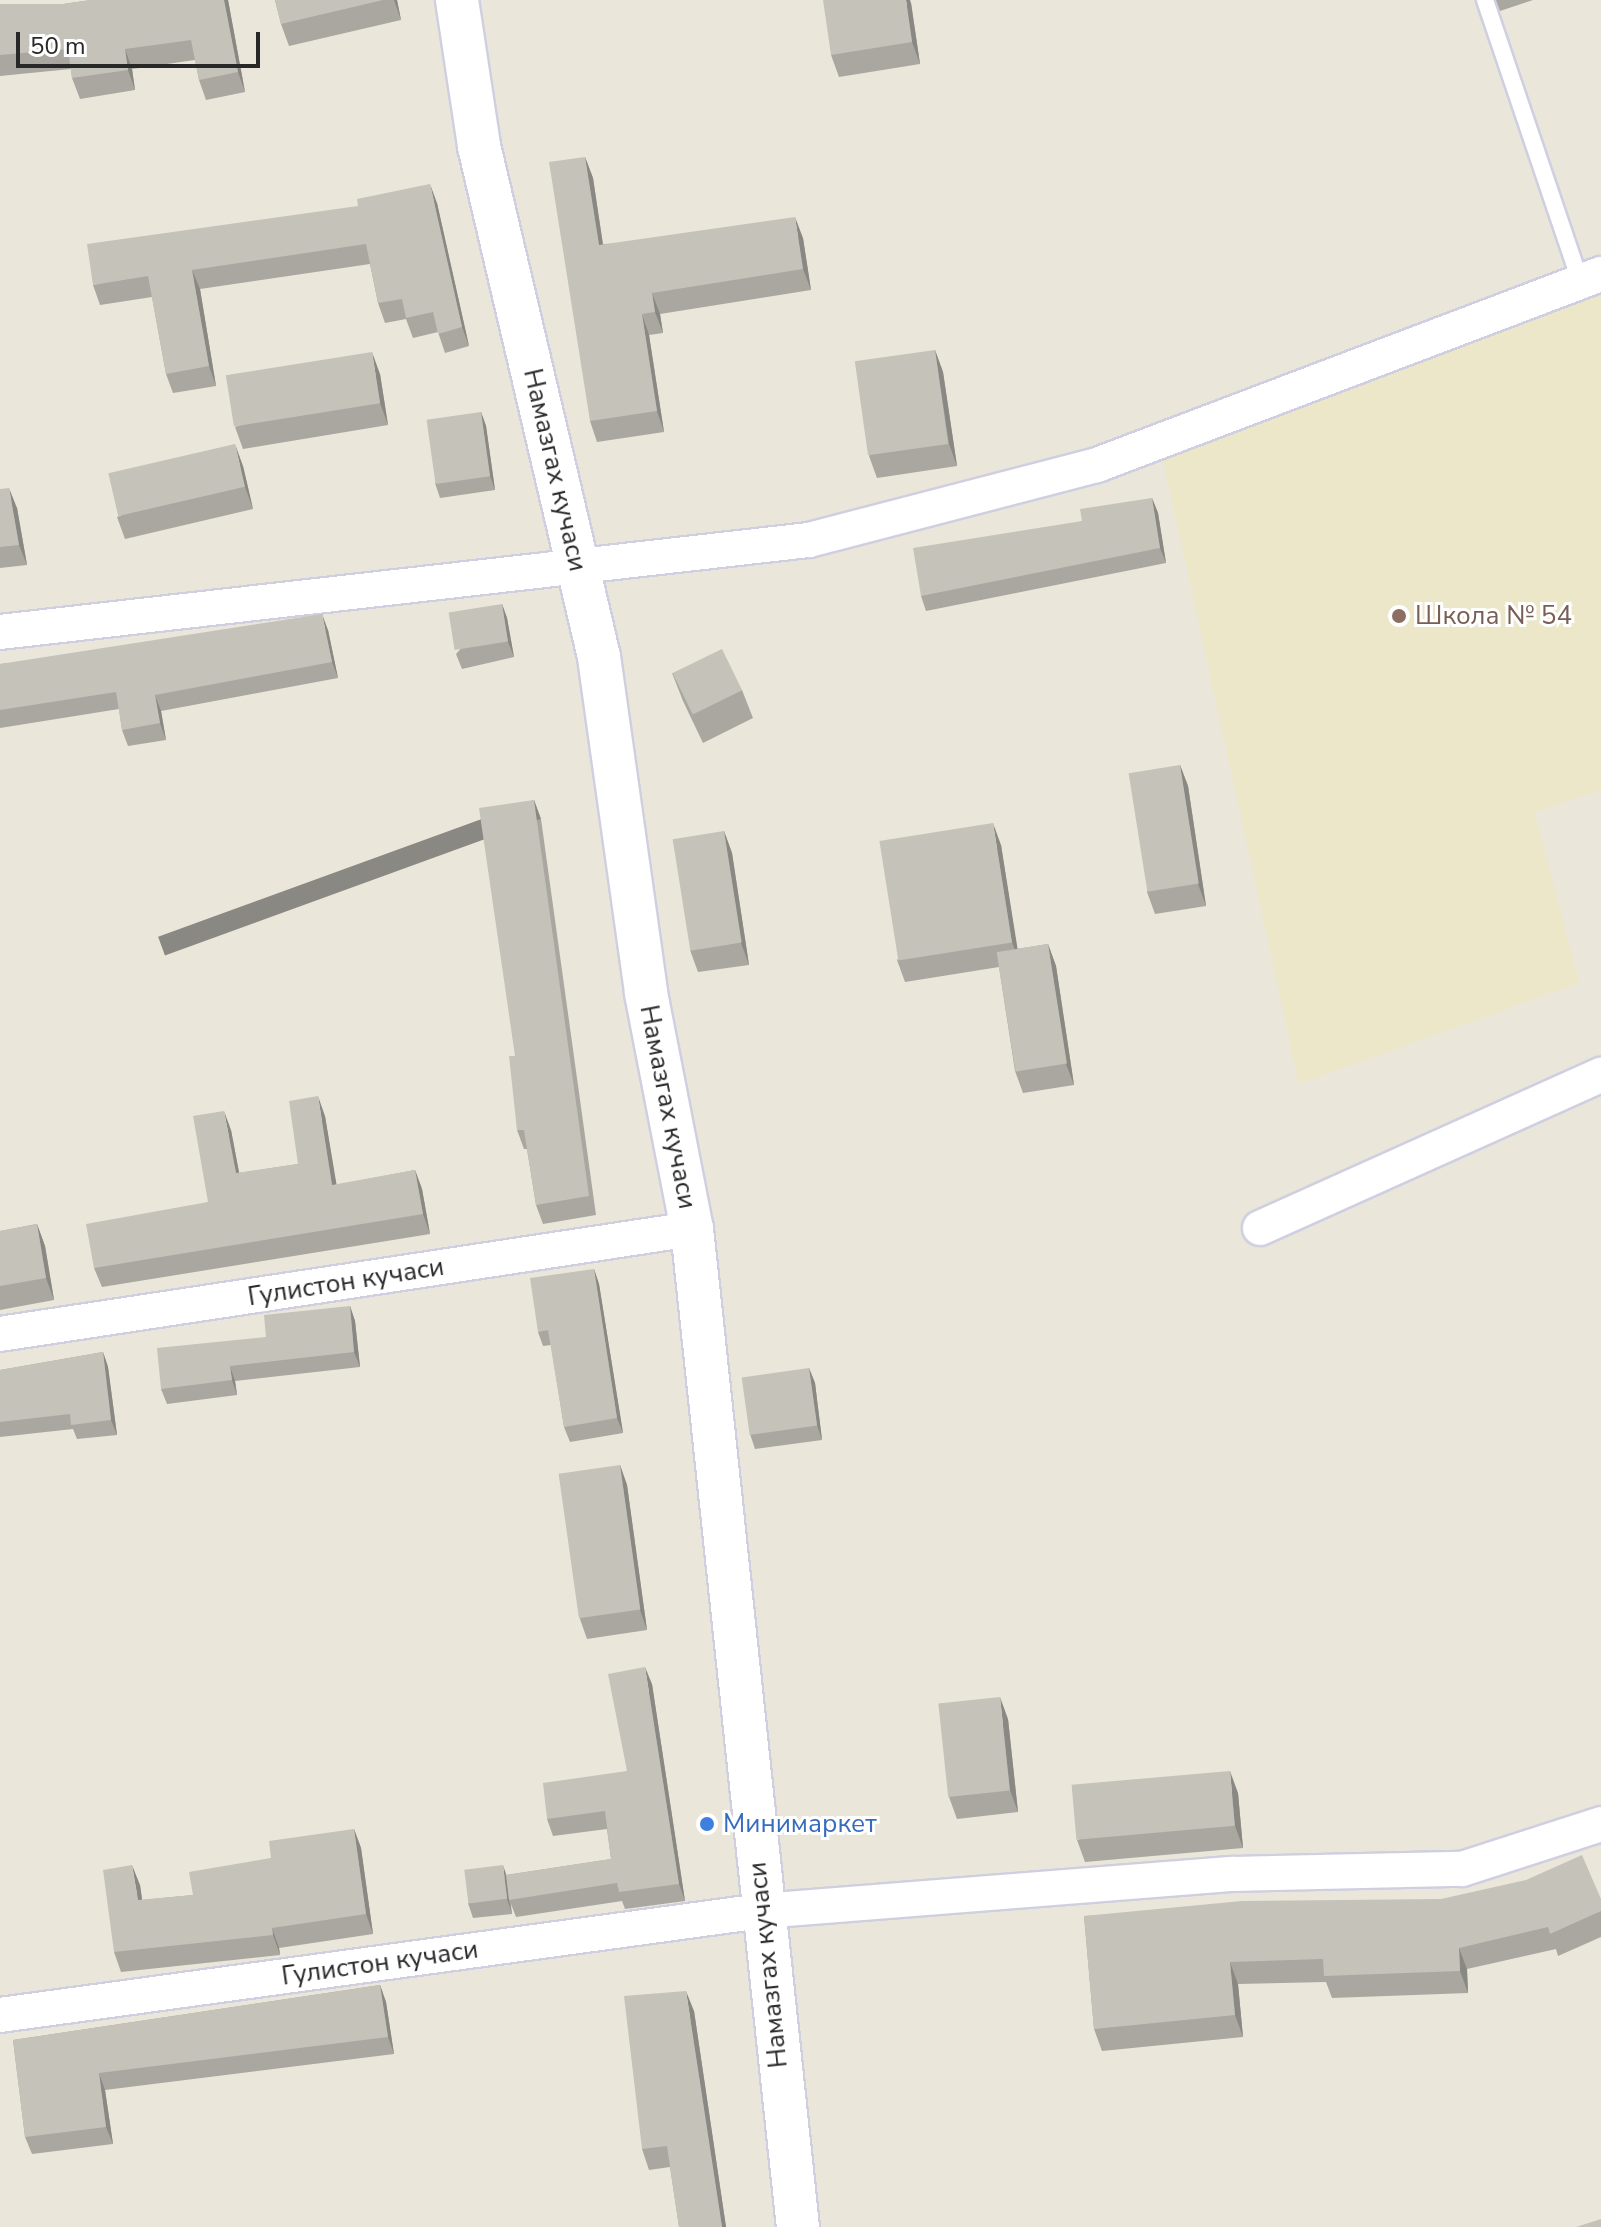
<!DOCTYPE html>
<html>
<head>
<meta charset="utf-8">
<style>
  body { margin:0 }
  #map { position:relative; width:1601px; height:2227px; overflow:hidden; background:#eae6da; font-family:"Nunito Sans",sans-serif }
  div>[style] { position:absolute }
  .education>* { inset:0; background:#ece7c9 }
  .roads { filter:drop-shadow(2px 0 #cfcfe1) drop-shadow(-2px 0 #cfcfe1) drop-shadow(0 2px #cfcfe1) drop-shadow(0 -2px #cfcfe1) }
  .service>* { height:16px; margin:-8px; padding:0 8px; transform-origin:8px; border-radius:8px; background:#fff }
  .minor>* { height:34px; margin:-17px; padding:0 17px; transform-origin:17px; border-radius:17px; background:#fff }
  .tertiary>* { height:42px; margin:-21px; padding:0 21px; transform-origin:21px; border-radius:21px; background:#fff }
  .wall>* { inset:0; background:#a9a7a0 }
  .shaded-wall>* { inset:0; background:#8a8882; transform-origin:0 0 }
  .building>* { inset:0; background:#c5c2ba; transform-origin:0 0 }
  .dots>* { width:22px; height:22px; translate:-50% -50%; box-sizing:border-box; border:4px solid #fff; border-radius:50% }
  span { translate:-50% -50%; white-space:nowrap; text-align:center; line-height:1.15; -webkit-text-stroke:6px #fff; paint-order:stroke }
  .street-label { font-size:26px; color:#282828 }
  .education-label { font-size:26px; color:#785e54 }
  .left { translate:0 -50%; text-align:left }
  .shop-label { font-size:26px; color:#366cbe }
  .scale { position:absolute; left:16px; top:32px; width:244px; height:36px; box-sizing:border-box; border:4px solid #282828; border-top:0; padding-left:10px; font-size:24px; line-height:28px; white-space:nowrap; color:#282828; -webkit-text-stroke:6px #fff; paint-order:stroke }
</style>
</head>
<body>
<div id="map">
  <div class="education">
    <i style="clip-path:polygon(1601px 271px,1601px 790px,1535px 812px,1579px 983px,1299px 1084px,1159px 441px)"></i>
  </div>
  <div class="roads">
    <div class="service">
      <i style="left:1485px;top:0;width:299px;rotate:71.3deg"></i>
    </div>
    <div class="minor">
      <i style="left:0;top:632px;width:814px;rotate:-6.49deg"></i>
      <i style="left:809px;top:540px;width:298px;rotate:-14.6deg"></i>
      <i style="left:1097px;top:465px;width:539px;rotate:-20.76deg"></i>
      <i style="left:1260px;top:1228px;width:374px;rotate:-24.2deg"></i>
      <i style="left:0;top:1334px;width:700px;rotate:-8.63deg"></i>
      <i style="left:0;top:2015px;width:768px;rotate:-7.78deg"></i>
      <i style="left:761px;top:1911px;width:474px;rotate:-4.5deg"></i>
      <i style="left:1234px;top:1874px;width:228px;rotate:-1.3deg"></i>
      <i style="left:1462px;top:1869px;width:146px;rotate:-17.9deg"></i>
    </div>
    <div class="tertiary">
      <i style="left:457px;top:0;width:148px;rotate:81.4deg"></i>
      <i style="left:479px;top:146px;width:525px;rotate:76.78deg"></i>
      <i style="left:599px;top:657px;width:339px;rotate:82deg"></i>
      <i style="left:646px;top:993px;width:240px;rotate:79deg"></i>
      <i style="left:692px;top:1229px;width:1004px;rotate:83.94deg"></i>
    </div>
  </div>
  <div class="wall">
    <i style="clip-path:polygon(91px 0,228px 0,245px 92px,206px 100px,199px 80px,195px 60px,132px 69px,135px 90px,80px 99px,72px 78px,71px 69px,0 76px,0 4px,63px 4px)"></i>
    <i style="clip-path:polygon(275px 0,397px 0,401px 20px,289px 46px,281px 24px)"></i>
    <i style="clip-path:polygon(1496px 0,1533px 0,1500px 11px)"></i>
    <i style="clip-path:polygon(911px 3px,920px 64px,839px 77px,831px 55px)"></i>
    <i style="clip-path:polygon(585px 157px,593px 178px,603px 244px,803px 238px,811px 290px,660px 314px,663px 333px,649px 335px,664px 432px,597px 442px,590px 421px)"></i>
    <i style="clip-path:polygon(437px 203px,469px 346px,445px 353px,438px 332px,413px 338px,406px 319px,385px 323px,378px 303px,370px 264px,200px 289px,216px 386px,173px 393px,166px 374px,152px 297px,100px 305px,93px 285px)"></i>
    <i style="clip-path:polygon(935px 350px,943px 372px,957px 466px,877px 478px,869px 456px)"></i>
    <i style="clip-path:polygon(380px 374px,388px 425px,243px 449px,235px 427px)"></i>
    <i style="clip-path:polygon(481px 412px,486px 426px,495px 490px,440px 498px,435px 483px)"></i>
    <i style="clip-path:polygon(243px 466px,253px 509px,125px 539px,117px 517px)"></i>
    <i style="clip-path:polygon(0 489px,17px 508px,27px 565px,0 568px)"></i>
    <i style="clip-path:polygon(1152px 498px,1158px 513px,1166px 563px,926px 611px,921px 596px,1082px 521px)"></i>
    <i style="clip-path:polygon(502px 604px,507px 618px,514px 657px,462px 669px,456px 654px)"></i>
    <i style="clip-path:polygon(328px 630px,338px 678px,161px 711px,166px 740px,128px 746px,122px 730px,119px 709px,0 728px,0 664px)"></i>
    <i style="clip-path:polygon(672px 673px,742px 690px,753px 718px,703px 743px,683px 701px)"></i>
    <i style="clip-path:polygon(1180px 765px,1188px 786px,1206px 906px,1155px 914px,1147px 892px)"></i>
    <i style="clip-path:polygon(534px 800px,541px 819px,596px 1215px,543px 1224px,536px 1205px,527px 1149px,524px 1149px,517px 1130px,515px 1056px)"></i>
    <i style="clip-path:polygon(724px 831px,732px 853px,749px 965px,698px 972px,690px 950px)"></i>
    <i style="clip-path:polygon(1001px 845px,1017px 949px,1048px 944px,1056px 966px,1074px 1085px,1023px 1093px,1015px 1071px,999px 967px,905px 982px,897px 960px)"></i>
    <i style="clip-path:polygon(325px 1116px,336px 1185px,415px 1170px,422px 1189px,430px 1234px,102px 1287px,94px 1268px,208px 1202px,231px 1130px,239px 1173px,298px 1164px)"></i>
    <i style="clip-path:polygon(37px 1224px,45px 1246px,54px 1300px,0 1310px,0 1231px)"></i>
    <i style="clip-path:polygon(594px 1269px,599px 1284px,623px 1433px,570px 1442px,564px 1427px,551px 1345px,543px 1346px,538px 1332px)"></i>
    <i style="clip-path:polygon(350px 1306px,355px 1321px,360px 1367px,235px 1381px,237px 1395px,167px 1404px,161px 1389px,266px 1337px)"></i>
    <i style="clip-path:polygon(103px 1352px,108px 1367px,117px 1435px,77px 1439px,73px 1429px,0 1437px,0 1370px)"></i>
    <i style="clip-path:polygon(809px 1368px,815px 1383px,822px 1440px,755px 1449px,750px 1434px)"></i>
    <i style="clip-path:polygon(620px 1465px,627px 1485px,647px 1630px,587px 1639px,580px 1619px)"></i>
    <i style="clip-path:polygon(652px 1684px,685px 1901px,625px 1909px,622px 1901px,516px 1917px,511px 1904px,512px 1914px,473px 1918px,468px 1903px,506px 1875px,611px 1859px,607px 1829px,553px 1836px,547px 1819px,627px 1771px)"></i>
    <i style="clip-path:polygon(1008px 1719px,1018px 1812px,957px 1819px,949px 1797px)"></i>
    <i style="clip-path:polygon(1238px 1793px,1243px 1848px,1085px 1862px,1077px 1840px)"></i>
    <i style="clip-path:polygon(354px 1829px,361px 1848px,373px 1934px,279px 1948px,280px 1955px,121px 1972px,114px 1952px,140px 1885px,142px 1900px,193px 1895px,271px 1858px)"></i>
    <i style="clip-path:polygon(1601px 1899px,1601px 1937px,1558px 1956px,1556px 1949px,1467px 1969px,1468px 1993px,1332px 1998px,1326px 1982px,1238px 1984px,1243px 2037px,1102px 2051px,1094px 2029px,1084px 1916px)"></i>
    <i style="clip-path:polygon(380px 1985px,386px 2002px,394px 2054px,105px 2090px,113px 2144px,32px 2154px,25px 2137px,13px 2040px)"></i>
    <i style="clip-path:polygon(694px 2011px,726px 2227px,679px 2227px,670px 2167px,649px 2170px,642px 2149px)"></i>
  </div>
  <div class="shaded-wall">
    <i style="clip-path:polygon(224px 0,228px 0,245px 92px,238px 72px)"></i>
    <i style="clip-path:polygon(394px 0,397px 0,401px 20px)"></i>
    <i style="clip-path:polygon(906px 0,910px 0,911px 3px,920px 64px,912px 42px)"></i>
    <i style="clip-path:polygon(125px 49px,132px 69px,135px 90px,128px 70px)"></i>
    <i style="clip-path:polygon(585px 157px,593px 178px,606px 266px,599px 245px)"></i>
    <i style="clip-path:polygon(430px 184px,437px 203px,469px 346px,462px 327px)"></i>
    <i style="clip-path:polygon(795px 217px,803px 238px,811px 290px,803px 269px)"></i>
    <i style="clip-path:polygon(192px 270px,200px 289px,216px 386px,209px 366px)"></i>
    <i style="clip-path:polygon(652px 293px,660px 314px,663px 333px,655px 312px)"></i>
    <i style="clip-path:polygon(642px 314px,649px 335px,664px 432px,657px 411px)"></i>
    <i style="clip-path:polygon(935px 350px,943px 372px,957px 466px,949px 444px)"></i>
    <i style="clip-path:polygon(372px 352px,380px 374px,388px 425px,380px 403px)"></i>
    <i style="clip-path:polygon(481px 412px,486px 426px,495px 490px,490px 476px)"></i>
    <i style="clip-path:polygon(235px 444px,243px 466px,253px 509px,245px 487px)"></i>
    <i style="clip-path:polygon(9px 488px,17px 508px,27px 565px,19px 545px)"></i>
    <i style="clip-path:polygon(1152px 498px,1158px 513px,1166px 563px,1160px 548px)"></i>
    <i style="clip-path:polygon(502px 604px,507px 618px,514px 657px,508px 642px)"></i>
    <i style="clip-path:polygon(322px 614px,328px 630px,338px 678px,332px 662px)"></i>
    <i style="clip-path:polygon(155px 695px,161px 711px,166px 740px,160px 723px)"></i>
    <i style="clip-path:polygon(1180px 765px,1188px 786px,1206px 906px,1198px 884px)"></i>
    <i style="left:534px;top:800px;width:20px;height:400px;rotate:70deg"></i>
    <i style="clip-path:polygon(993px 823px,1001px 845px,1020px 964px,1012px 942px)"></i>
    <i style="clip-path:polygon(724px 831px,732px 853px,749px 965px,741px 943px)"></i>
    <i style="clip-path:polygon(1048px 944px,1056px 966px,1074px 1085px,1066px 1064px)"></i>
    <i style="clip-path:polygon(318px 1096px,325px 1116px,340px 1205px,332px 1185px)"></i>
    <i style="clip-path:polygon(224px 1111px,231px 1130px,243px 1193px,236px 1173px)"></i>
    <i style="clip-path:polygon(415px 1170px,422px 1189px,430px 1234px,423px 1214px)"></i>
    <i style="clip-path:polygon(37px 1224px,45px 1246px,54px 1300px,46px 1278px)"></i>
    <i style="clip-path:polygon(594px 1269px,599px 1284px,623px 1433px,617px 1418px)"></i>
    <i style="clip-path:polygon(350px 1306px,355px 1321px,360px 1367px,354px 1352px)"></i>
    <i style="clip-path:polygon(103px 1352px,108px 1367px,117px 1435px,111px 1420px)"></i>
    <i style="clip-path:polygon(230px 1366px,235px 1381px,237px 1395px,232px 1380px)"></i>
    <i style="clip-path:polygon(809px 1368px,815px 1383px,822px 1440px,817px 1425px)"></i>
    <i style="clip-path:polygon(620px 1465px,627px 1485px,647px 1630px,640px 1610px)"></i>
    <i style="clip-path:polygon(645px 1667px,652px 1684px,685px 1901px,679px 1884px)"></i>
    <i style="clip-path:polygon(1000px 1697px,1008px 1719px,1018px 1812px,1010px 1790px)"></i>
    <i style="clip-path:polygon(1230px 1771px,1238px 1793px,1243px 1848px,1235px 1826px)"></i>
    <i style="clip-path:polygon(354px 1829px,361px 1848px,373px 1934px,366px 1914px)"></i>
    <i style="clip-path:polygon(132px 1865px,140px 1885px,145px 1920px,138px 1900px)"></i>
    <i style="clip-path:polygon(503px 1865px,508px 1880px,509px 1900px,512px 1914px,507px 1899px)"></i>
    <i style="clip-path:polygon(272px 1928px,279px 1948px,280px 1955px,273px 1935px)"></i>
    <i style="clip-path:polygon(1459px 1948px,1467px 1969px,1468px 1993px,1460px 1971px)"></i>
    <i style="clip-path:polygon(1230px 1962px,1238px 1984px,1243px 2037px,1235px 2015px)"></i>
    <i style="clip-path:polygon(380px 1985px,386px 2002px,394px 2054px,388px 2037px)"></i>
    <i style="clip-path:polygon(686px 1991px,694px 2011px,726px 2227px,722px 2227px)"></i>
    <i style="clip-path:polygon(99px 2073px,105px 2090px,113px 2144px,106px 2127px)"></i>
  </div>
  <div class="building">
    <i style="clip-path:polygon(91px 0,224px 0,238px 72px,199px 80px,191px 40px,125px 49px,128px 70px,72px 78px,68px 49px,0 55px,0 4px,63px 4px)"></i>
    <i style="clip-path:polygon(275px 0,383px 0,281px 24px)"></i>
    <i style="clip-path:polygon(823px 0,906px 0,912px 42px,831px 55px)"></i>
    <i style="clip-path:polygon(585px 157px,599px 245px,795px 217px,803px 269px,652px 293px,655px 312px,642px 314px,657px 411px,590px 421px,549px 162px)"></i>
    <i style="clip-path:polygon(430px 184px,462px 327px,438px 334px,433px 312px,406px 318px,402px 299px,378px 303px,366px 244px,192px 270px,209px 366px,166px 374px,148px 276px,93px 285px,87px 244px,358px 206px,357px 199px)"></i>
    <i style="left:935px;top:350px;width:95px;height:81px;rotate:82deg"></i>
    <i style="left:372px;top:352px;width:52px;height:148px;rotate:81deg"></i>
    <i style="left:481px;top:412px;width:65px;height:55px;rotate:82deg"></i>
    <i style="left:235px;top:444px;width:44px;height:130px;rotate:77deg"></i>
    <i style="clip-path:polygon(9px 488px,19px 545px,0 547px,0 489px)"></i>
    <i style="clip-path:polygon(1152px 498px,1160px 548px,921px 596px,913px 548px,1082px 521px,1080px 509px)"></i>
    <i style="left:502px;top:604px;width:38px;height:54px;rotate:81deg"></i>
    <i style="clip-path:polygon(322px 614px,332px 662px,155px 695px,160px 723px,122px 730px,116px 692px,0 710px,0 664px)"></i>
    <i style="left:722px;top:649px;width:46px;height:55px;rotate:64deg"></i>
    <i style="left:1180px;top:765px;width:120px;height:52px;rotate:81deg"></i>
    <i style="clip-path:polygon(534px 800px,589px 1196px,536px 1205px,524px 1130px,517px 1130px,509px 1056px,515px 1056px,479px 808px)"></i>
    <i style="left:993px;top:823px;width:121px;height:115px;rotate:81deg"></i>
    <i style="left:724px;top:831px;width:113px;height:52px;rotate:81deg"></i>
    <i style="left:1048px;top:944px;width:121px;height:52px;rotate:81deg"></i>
    <i style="clip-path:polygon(318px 1096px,332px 1185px,415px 1170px,423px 1214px,94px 1268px,86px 1224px,208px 1202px,193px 1116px,224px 1111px,236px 1173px,298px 1164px,289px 1101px)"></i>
    <i style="clip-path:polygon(37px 1224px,46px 1278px,0 1286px,0 1231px)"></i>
    <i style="clip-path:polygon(594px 1269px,617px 1418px,564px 1427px,548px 1330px,538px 1332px,530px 1278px)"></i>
    <i style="clip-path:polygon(350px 1306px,354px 1352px,230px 1366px,232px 1380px,161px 1389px,157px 1348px,266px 1337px,264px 1315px)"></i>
    <i style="clip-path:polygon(103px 1352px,111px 1420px,71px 1425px,70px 1414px,0 1422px,0 1370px)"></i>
    <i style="left:809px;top:1368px;width:58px;height:68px;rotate:82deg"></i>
    <i style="left:620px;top:1465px;width:146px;height:62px;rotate:82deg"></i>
    <i style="clip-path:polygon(645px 1667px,679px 1884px,619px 1892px,617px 1883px,509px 1900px,506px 1875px,611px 1859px,605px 1811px,547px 1819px,543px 1783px,627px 1771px,608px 1674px)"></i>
    <i style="left:1000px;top:1697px;width:94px;height:62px;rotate:84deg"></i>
    <i style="left:1230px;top:1771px;width:55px;height:159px;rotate:85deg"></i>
    <i style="clip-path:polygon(354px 1829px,366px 1914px,272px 1928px,273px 1935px,114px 1952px,103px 1870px,132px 1865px,138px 1900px,193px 1895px,189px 1872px,271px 1858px,269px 1841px)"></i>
    <i style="clip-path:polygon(1582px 1855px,1601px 1899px,1601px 1911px,1550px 1934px,1548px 1927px,1459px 1948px,1460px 1971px,1324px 1976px,1323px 1959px,1230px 1962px,1235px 2015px,1094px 2029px,1084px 1916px,1242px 1901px,1441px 1899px,1526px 1880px)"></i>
    <i style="left:503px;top:1865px;width:34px;height:39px;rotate:83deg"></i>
    <i style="clip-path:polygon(380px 1985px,388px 2037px,99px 2073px,106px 2127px,25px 2137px,13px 2040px)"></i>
    <i style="clip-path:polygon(686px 1991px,722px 2227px,679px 2227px,667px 2146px,642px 2149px,624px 1996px)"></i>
    <i style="clip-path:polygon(1601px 2219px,1601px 2227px,1576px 2227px)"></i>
  </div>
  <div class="dots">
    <i style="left:1399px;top:616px;background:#8d6e63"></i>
    <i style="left:707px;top:1824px;background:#3f7fe0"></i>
  </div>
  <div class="street-label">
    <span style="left:555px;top:470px;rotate:77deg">Намазгах кучаси</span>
    <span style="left:668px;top:1107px;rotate:79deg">Намазгах кучаси</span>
    <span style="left:346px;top:1282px;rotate:-9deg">Гулистон кучаси</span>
    <span style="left:380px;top:1963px;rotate:-8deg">Гулистон кучаси</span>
    <span style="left:768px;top:1965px;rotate:-96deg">Намазгах кучаси</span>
  </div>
  <div class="education-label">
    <span class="left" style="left:1415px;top:616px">Школа № 54</span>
  </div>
  <div class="shop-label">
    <span class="left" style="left:723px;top:1824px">Минимаркет</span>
  </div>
  <div class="scale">50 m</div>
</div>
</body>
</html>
